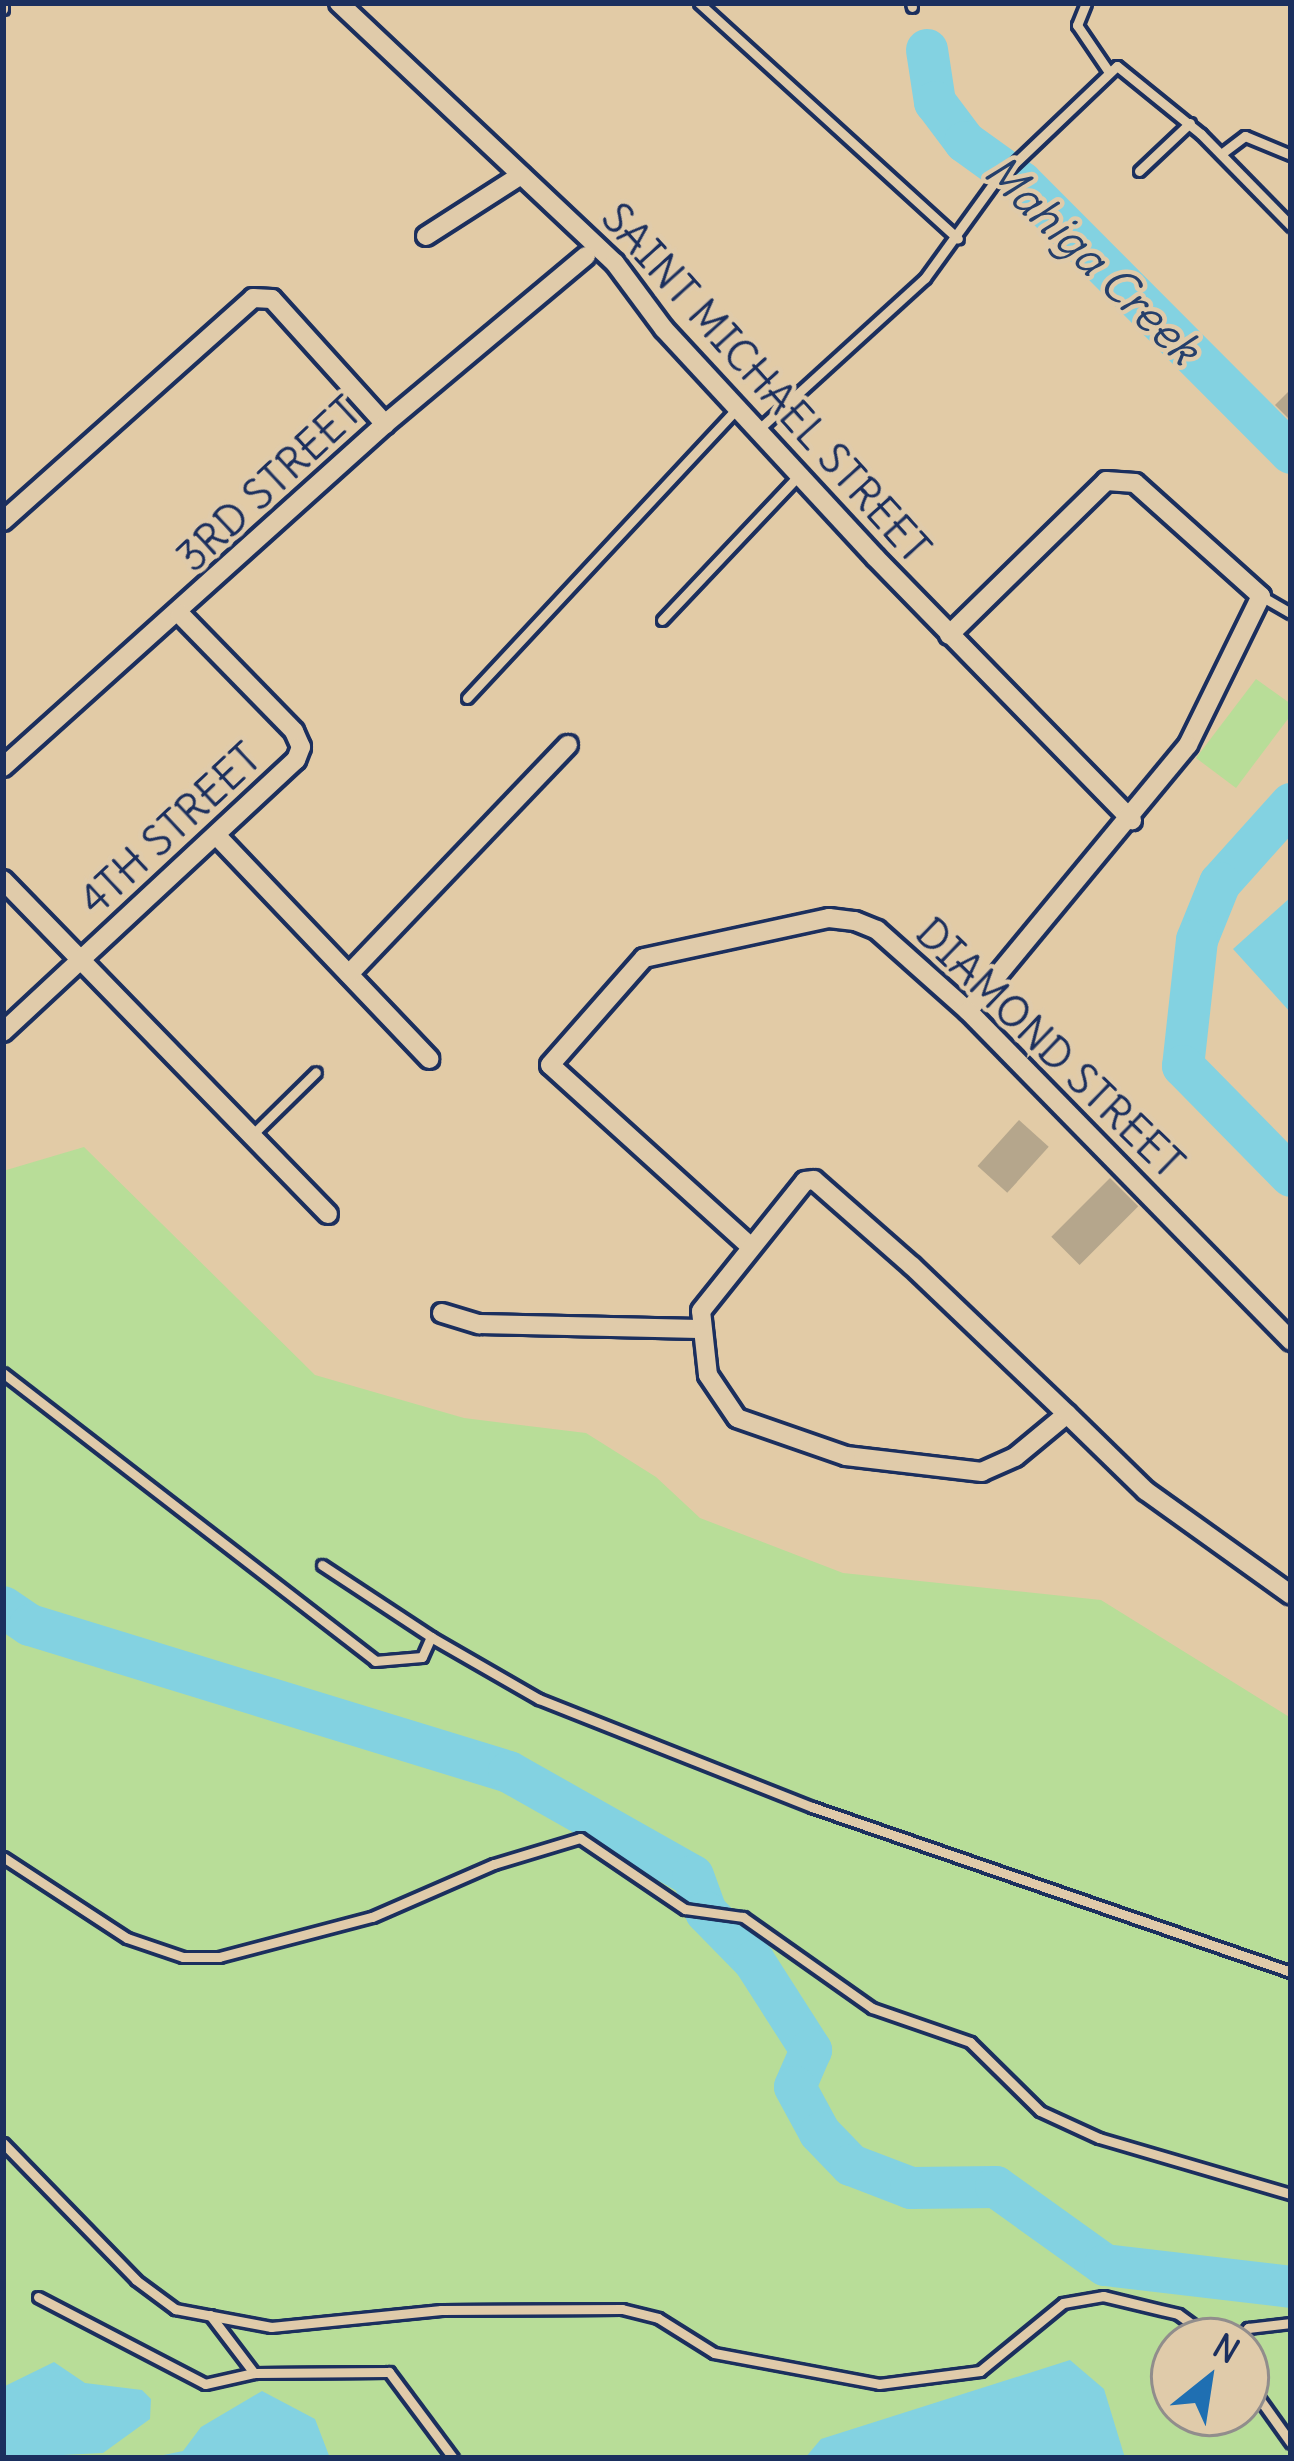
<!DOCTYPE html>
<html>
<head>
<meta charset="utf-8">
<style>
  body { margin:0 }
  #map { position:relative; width:1294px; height:2461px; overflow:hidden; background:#e2cba6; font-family:Delius,sans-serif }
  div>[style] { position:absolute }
  .green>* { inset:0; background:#b8dd98 }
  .water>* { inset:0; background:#83d2e1 }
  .river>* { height:42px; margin:-21px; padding:0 21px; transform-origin:21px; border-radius:21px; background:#83d2e1 }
  .building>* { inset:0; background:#b5a68c; transform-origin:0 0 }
  .roads { filter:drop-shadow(3px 0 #1b2f5e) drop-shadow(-3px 0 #1b2f5e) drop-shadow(0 3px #1b2f5e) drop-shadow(0 -3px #1b2f5e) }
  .lane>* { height:9px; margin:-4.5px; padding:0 4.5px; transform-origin:4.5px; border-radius:4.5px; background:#e0cbaa }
  .street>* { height:18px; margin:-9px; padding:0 9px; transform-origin:9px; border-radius:9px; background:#e0cbaa }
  span { translate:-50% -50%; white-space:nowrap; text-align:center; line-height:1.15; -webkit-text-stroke:9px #e0cbaa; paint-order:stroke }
  .street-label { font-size:42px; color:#1b2f5e }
  .water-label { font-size:45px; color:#253f6b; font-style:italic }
  .frame { position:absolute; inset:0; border:6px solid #1b2f5e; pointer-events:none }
  .north { position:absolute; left:1150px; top:2317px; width:120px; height:120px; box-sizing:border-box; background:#e0cbaa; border:3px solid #918d8c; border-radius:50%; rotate:30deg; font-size:33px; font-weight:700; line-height:48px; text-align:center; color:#1b2f5e }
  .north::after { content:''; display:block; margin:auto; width:42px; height:54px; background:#1f6fb2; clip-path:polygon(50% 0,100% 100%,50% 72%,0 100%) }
</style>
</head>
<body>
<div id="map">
  <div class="green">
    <i style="clip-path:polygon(1256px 679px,1291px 704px,1291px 715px,1236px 788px,1196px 758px)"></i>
    <i style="clip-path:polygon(evenodd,84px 1147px,315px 1375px,464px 1418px,586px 1433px,656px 1477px,700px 1518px,843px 1573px,1101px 1600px,1291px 1718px,1291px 2458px,3px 2458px,3px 1171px,84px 1147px,1174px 2341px,1246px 2341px,1246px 2413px,1174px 2413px,1174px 2341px)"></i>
  </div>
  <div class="water">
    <i style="clip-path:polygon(1291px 897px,1291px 1013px,1233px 949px)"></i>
    <i style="clip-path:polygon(1070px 2360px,1104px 2389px,1125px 2458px,805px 2458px,821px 2439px)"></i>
    <i style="clip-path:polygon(54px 2362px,85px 2383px,142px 2390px,151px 2399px,150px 2419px,103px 2453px,3px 2458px,3px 2387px)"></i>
    <i style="clip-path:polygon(262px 2391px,315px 2419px,330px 2458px,149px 2458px,183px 2451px,201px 2427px)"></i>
  </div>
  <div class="river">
    <i style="left:927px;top:50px;width:53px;rotate:81.3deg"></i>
    <i style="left:935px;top:102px;width:50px;rotate:53.1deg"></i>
    <i style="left:965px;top:142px;width:70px;rotate:35.7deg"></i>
    <i style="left:1022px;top:183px;width:381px;rotate:45.1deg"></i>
    <i style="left:1291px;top:804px;width:106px;rotate:131.9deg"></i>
    <i style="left:1220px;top:883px;width:61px;rotate:112deg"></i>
    <i style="left:1197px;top:940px;width:127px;rotate:96.3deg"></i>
    <i style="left:1183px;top:1066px;width:154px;rotate:45.5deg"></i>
    <i style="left:3px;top:1607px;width:32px;rotate:34deg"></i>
    <i style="left:30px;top:1625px;width:501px;rotate:17.06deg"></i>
    <i style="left:509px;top:1772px;width:211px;rotate:29.5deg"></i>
    <i style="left:693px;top:1876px;width:38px;rotate:70deg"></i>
    <i style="left:706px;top:1912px;width:69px;rotate:45.6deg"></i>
    <i style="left:754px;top:1961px;width:106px;rotate:57.4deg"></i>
    <i style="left:811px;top:2050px;width:40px;rotate:113.4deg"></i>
    <i style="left:795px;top:2087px;width:52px;rotate:61.5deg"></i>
    <i style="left:820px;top:2133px;width:45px;rotate:45.9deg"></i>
    <i style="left:851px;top:2165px;width:64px;rotate:21deg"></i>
    <i style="left:911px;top:2188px;width:85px;rotate:-0.7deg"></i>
    <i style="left:996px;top:2187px;width:134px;rotate:35.6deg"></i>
    <i style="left:1105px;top:2265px;width:187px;rotate:6.7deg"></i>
  </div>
  <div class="building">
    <i style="clip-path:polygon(1291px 389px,1291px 421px,1275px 405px)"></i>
    <i style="left:1019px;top:1120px;width:40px;height:62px;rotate:42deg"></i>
    <i style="left:1110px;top:1178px;width:40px;height:83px;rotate:45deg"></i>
  </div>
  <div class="roads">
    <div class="lane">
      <i style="left:699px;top:3px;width:350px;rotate:42.3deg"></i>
      <i style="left:911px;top:3px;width:4px;rotate:76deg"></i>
      <i style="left:1086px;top:3px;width:24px;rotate:112deg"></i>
      <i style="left:1077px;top:25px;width:57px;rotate:55.8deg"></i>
      <i style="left:3px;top:5px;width:4px;rotate:90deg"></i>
      <i style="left:1221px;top:154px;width:30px;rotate:-37deg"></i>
      <i style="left:1245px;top:136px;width:50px;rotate:22.4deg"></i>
      <i style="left:1139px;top:171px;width:70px;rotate:-43.3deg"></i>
      <i style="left:759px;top:429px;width:224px;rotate:-42.3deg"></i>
      <i style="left:925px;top:278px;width:116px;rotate:-54.1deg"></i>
      <i style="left:993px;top:184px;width:171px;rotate:-43.6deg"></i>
      <i style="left:1117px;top:66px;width:108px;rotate:39deg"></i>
      <i style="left:1201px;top:134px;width:129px;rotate:45.6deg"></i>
      <i style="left:1261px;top:596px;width:34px;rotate:30deg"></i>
      <i style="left:662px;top:620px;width:198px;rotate:-46.6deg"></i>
      <i style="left:467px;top:698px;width:398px;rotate:-47deg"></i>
      <i style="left:253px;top:1134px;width:88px;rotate:-44.5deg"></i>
      <i style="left:3px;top:1373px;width:470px;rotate:37.7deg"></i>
      <i style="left:375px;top:1661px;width:47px;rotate:-4.9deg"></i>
      <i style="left:422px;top:1657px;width:22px;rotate:-66deg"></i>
      <i style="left:431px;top:1637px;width:125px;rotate:29.9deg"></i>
      <i style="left:539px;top:1699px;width:294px;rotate:21.6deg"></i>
      <i style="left:812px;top:1807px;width:507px;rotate:19.01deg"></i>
      <i style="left:322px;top:1565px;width:131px;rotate:33.4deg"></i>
      <i style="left:3px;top:1857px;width:148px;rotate:33.2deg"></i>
      <i style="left:127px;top:1938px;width:59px;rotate:18.7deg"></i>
      <i style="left:183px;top:1957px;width:36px"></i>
      <i style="left:219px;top:1957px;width:158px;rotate:-14.7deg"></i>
      <i style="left:372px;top:1917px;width:133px;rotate:-23.5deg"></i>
      <i style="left:494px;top:1864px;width:90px;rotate:-16.8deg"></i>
      <i style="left:580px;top:1838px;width:127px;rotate:34.1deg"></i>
      <i style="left:685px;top:1909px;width:59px;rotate:7.9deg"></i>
      <i style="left:743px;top:1917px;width:158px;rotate:35.2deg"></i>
      <i style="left:872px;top:2008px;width:104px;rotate:19.1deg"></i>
      <i style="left:970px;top:2042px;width:98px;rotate:44.6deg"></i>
      <i style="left:1040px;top:2111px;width:65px;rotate:24.6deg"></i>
      <i style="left:1099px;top:2138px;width:200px;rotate:16.3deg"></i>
      <i style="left:3px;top:2143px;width:191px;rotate:45.8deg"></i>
      <i style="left:136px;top:2280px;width:49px;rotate:36.6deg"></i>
      <i style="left:175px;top:2309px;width:98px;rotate:10.6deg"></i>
      <i style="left:271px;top:2327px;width:171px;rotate:-5.7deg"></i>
      <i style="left:441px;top:2310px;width:181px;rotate:-0.3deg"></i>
      <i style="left:622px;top:2309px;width:37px;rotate:14deg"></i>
      <i style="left:658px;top:2318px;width:66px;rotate:32deg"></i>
      <i style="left:714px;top:2353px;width:168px;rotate:10.6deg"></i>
      <i style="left:879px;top:2384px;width:102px;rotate:-7.3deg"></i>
      <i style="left:980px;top:2371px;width:107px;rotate:-39.3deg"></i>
      <i style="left:1063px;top:2303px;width:41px;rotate:-9.9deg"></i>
      <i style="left:1103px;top:2296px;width:77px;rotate:13.5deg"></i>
      <i style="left:1178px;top:2314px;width:46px;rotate:36.1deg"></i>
      <i style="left:38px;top:2297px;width:188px;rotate:27.5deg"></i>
      <i style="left:205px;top:2384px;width:50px;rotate:-12.7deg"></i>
      <i style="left:254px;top:2373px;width:135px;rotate:-0.4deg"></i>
      <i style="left:389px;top:2372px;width:107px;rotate:53.3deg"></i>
      <i style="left:210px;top:2315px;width:73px;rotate:52.8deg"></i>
      <i style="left:1236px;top:2341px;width:18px;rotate:-47deg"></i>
      <i style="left:1248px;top:2328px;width:43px;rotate:-6.6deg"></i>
      <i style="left:1246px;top:2380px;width:77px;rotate:54.5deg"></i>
    </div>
    <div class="street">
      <i style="left:339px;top:3px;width:379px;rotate:43.3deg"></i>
      <i style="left:615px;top:263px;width:82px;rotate:53.4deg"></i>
      <i style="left:664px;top:329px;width:311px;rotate:47.2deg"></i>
      <i style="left:875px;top:557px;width:368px;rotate:45.7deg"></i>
      <i style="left:426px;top:236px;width:113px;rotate:-32.7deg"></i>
      <i style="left:3px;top:521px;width:335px;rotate:-41.7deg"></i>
      <i style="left:253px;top:298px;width:19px;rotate:3deg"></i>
      <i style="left:272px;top:299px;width:169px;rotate:47.9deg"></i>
      <i style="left:949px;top:635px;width:220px;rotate:-44.4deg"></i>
      <i style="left:1106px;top:481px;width:29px;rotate:4deg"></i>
      <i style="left:1135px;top:483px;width:169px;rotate:41.9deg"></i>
      <i style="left:1261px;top:596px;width:166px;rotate:116.1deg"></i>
      <i style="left:1188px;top:745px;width:345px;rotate:129.6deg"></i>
      <i style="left:3px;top:767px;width:513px;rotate:-41.92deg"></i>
      <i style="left:385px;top:424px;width:262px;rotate:-39.9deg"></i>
      <i style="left:217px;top:836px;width:308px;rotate:46.4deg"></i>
      <i style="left:3px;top:880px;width:466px;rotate:45.8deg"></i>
      <i style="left:349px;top:974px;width:317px;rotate:-46.3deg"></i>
      <i style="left:3px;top:1032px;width:400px;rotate:-42.9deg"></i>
      <i style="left:296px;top:760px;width:14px;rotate:-69deg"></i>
      <i style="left:301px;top:747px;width:17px;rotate:-114deg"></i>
      <i style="left:294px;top:731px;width:163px;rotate:-134.3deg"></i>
      <i style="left:751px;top:1247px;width:271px;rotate:-137.8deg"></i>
      <i style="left:550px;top:1065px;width:142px;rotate:-48.7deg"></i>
      <i style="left:644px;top:958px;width:189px;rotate:-12.2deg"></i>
      <i style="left:829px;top:918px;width:26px;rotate:7deg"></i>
      <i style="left:855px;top:921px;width:24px;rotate:22deg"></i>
      <i style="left:877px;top:930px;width:122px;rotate:41.7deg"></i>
      <i style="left:968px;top:1011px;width:462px;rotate:45.6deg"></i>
      <i style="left:442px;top:1313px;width:39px;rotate:17deg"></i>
      <i style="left:479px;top:1324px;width:220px;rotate:1.3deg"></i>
      <i style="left:1067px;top:1414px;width:67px;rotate:140.4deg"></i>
      <i style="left:1015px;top:1457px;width:36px;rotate:156deg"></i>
      <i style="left:982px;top:1472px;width:137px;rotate:-173.3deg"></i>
      <i style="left:846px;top:1456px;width:115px;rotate:-160.8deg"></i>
      <i style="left:737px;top:1418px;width:52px;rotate:-124deg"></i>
      <i style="left:708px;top:1375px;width:64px;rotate:-96.2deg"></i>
      <i style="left:701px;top:1311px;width:166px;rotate:-51.3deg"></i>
      <i style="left:805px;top:1181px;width:9px;rotate:-6deg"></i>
      <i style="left:814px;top:1180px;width:130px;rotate:41.3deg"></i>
      <i style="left:912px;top:1266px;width:214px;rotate:43.7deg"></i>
      <i style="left:1067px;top:1414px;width:110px;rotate:44.3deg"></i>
      <i style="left:1146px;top:1491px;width:178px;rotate:35.6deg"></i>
    </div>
  </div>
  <div class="street-label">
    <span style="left:766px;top:383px;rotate:48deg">SAINT MICHAEL STREET</span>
    <span style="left:269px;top:484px;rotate:-43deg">3RD STREET</span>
    <span style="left:170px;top:829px;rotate:-43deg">4TH STREET</span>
    <span style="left:1050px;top:1048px;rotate:44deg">DIAMOND STREET</span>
  </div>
  <div class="water-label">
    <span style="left:1092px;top:260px;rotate:44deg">Mahiga Creek</span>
  </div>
  <div class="frame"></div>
  <div class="north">N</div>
</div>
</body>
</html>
